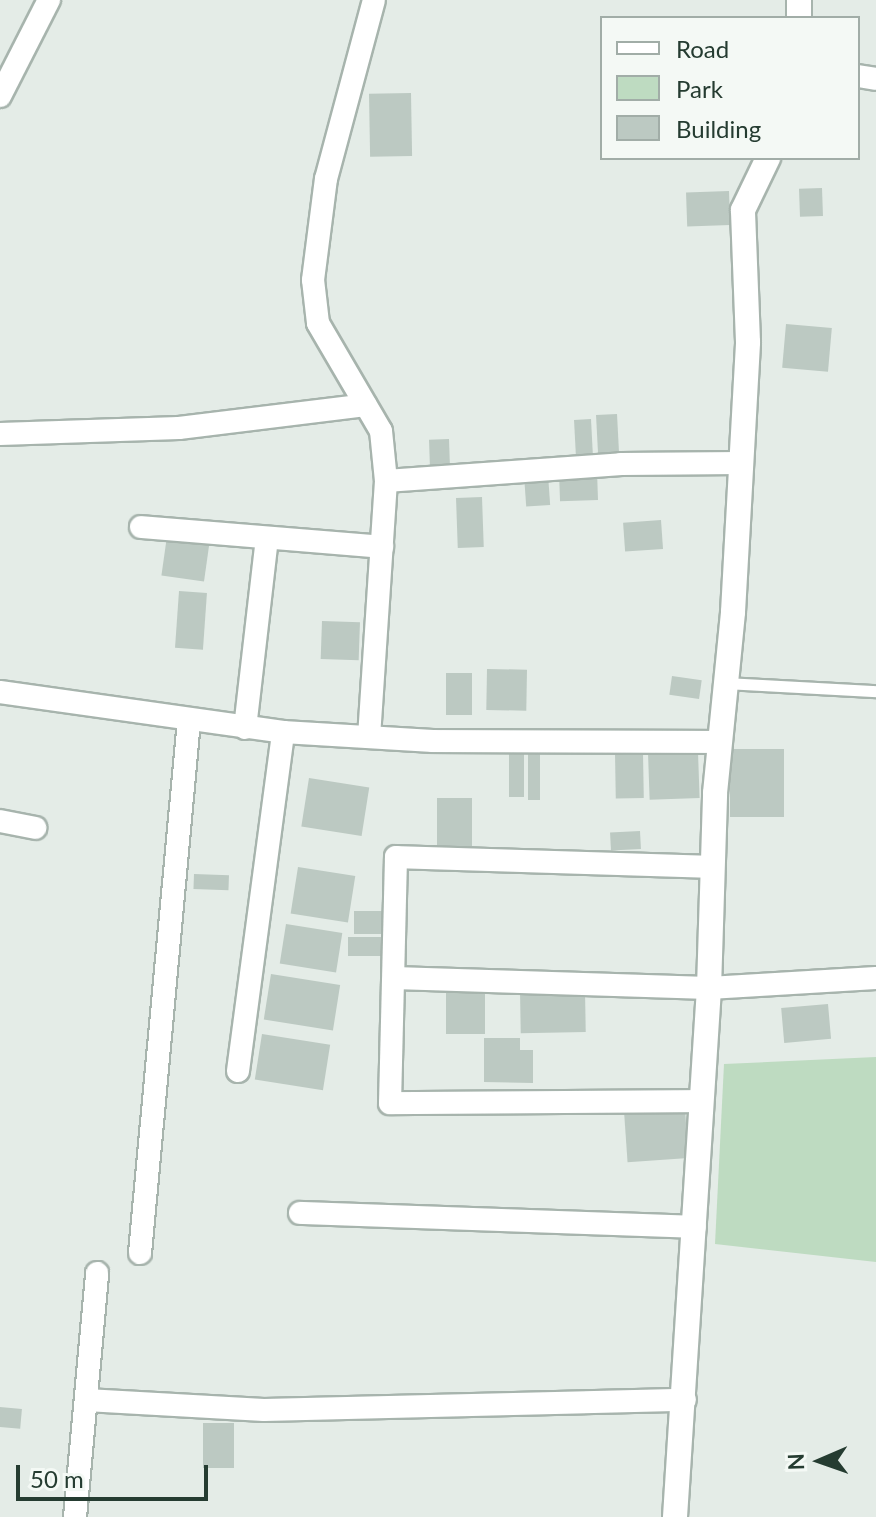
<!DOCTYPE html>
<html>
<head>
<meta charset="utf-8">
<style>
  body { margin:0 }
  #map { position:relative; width:876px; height:1517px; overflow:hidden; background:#e4ece7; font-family:Lato,sans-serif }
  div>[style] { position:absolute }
  .green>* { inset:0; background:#bedbc1 }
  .building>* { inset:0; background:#bcc9c2; transform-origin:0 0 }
  .roads { filter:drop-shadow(2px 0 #a7b4ad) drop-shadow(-2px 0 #a7b4ad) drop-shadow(0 2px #a7b4ad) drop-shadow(0 -2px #a7b4ad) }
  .service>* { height:11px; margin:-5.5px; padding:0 5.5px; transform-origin:5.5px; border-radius:5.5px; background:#fff }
  .minor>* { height:22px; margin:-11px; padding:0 11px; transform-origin:11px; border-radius:11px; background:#fff }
  .tertiary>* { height:24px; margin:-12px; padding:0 12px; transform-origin:12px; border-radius:12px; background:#fff }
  span { translate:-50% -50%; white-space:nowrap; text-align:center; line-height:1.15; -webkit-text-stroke:7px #f4f9f5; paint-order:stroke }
  .legend { position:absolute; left:600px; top:16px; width:260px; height:144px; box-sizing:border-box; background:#f4f9f5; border:2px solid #a1ada7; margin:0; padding:10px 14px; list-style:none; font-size:24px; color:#253c31 }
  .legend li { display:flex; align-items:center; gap:16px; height:40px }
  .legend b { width:40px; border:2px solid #a1ada7 }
  .north { position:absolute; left:780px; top:1421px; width:80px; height:80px; -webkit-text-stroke:6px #f4f9f5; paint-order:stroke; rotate:268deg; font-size:22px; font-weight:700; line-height:32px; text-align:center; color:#253c31 }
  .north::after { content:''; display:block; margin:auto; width:28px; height:36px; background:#253c31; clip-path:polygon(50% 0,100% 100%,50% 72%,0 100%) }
  .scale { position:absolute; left:16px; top:1465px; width:192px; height:36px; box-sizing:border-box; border:4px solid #253c31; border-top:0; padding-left:10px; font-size:24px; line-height:28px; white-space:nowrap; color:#253c31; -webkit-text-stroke:6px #f4f9f5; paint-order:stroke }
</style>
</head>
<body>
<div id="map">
  <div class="green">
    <i style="clip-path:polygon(876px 1057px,876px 1262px,715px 1244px,724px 1064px)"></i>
  </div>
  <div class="building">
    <i style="left:411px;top:93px;width:63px;height:42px;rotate:89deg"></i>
    <i style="left:822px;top:188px;width:28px;height:23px;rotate:88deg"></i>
    <i style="left:729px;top:191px;width:34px;height:43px;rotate:88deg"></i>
    <i style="left:786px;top:324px;width:46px;height:44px;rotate:5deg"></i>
    <i style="left:617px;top:414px;width:41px;height:21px;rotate:87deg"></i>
    <i style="left:591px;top:419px;width:37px;height:17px;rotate:87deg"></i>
    <i style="left:449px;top:439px;width:29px;height:20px;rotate:88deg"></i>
    <i style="left:597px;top:471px;width:29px;height:38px;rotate:88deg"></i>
    <i style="left:548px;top:474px;width:31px;height:24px;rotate:86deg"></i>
    <i style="left:482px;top:497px;width:50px;height:26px;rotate:88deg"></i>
    <i style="left:661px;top:520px;width:29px;height:38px;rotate:86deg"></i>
    <i style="left:167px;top:536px;width:43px;height:40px;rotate:8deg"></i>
    <i style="left:179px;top:591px;width:28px;height:57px;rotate:4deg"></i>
    <i style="left:322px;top:621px;width:38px;height:38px;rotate:2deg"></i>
    <i style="left:487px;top:669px;width:40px;height:41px;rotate:1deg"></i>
    <i style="left:446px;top:673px;width:26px;height:42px"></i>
    <i style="left:672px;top:676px;width:30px;height:19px;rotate:8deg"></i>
    <i style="left:730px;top:749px;width:54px;height:68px"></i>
    <i style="left:509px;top:752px;width:15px;height:45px"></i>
    <i style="left:698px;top:752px;width:46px;height:50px;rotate:88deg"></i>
    <i style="left:528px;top:753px;width:12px;height:47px"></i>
    <i style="left:643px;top:753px;width:45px;height:28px;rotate:89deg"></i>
    <i style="left:309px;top:778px;width:61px;height:49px;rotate:9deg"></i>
    <i style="left:472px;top:798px;width:48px;height:35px;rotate:90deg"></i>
    <i style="left:640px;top:831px;width:18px;height:30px;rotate:87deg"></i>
    <i style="left:298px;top:867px;width:58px;height:47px;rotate:9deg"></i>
    <i style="left:194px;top:874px;width:35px;height:15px;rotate:2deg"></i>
    <i style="left:354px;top:911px;width:33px;height:23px"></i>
    <i style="left:286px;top:924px;width:57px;height:40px;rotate:9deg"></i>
    <i style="left:348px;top:937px;width:34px;height:19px"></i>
    <i style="left:271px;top:974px;width:70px;height:46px;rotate:9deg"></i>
    <i style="left:446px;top:988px;width:39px;height:46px"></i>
    <i style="left:585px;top:990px;width:42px;height:65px;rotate:89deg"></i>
    <i style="left:828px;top:1004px;width:35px;height:47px;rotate:85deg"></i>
    <i style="left:262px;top:1034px;width:69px;height:46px;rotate:9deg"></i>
    <i style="clip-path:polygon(484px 1038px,520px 1038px,520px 1050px,533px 1050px,533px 1083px,484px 1082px)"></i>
    <i style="left:685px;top:1109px;width:49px;height:61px;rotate:86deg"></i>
    <i style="left:0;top:1407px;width:22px;height:20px;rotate:5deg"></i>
    <i style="left:203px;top:1423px;width:31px;height:45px"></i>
  </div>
  <div class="roads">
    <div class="service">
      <i style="left:726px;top:683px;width:150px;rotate:3.1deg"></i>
    </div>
    <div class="minor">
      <i style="left:858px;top:76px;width:18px;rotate:9deg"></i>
      <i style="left:0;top:96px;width:108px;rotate:-63deg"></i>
      <i style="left:0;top:434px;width:179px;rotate:-1.9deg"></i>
      <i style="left:179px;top:428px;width:188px;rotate:-7deg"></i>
      <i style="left:386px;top:481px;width:236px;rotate:-4.1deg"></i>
      <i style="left:621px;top:464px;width:120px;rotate:-0.5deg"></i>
      <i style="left:141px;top:527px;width:242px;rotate:4.7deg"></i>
      <i style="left:0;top:692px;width:286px;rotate:8deg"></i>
      <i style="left:283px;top:732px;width:150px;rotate:3.4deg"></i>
      <i style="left:433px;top:741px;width:287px;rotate:0.2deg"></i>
      <i style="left:245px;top:728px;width:191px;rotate:-83.4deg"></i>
      <i style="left:369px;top:737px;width:257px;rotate:-86.2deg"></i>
      <i style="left:386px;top:481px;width:50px;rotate:-95.7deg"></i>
      <i style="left:381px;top:431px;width:125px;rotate:-120.3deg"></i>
      <i style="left:318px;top:323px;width:43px;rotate:-96.6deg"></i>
      <i style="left:313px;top:280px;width:102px;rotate:-82.7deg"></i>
      <i style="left:326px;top:179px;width:185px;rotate:-75deg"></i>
      <i style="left:0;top:821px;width:36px;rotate:11deg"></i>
      <i style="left:394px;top:978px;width:315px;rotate:1.8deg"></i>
      <i style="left:709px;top:988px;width:167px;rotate:-3.4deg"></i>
      <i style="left:238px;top:1071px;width:342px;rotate:-82.4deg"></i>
      <i style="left:702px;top:1101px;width:312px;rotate:179.6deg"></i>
      <i style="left:390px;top:1103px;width:246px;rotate:-88.6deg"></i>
      <i style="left:396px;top:857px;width:316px;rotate:1.8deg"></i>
      <i style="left:300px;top:1213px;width:395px;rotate:2deg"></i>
      <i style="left:140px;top:1253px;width:534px;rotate:-84.74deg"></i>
      <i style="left:86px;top:1400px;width:178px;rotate:3.2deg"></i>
      <i style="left:264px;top:1410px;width:421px;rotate:-1.4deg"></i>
      <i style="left:75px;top:1517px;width:245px;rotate:-84.8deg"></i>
    </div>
    <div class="tertiary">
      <i style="left:799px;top:18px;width:18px;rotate:-90deg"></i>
      <i style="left:675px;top:1517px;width:530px;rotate:-86.32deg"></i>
      <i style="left:709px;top:988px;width:195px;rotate:-88.2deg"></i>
      <i style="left:715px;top:793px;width:182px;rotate:-84.3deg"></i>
      <i style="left:733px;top:612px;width:270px;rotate:-86.8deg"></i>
      <i style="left:748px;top:342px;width:132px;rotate:-92.2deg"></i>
      <i style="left:743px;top:210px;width:58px;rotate:-64.3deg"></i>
    </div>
  </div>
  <ul class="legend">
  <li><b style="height:10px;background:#fff"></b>Road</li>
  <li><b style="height:22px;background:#bedbc1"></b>Park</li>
  <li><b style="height:22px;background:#bcc9c2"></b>Building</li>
  </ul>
  <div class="north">N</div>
  <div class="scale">50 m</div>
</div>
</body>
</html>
